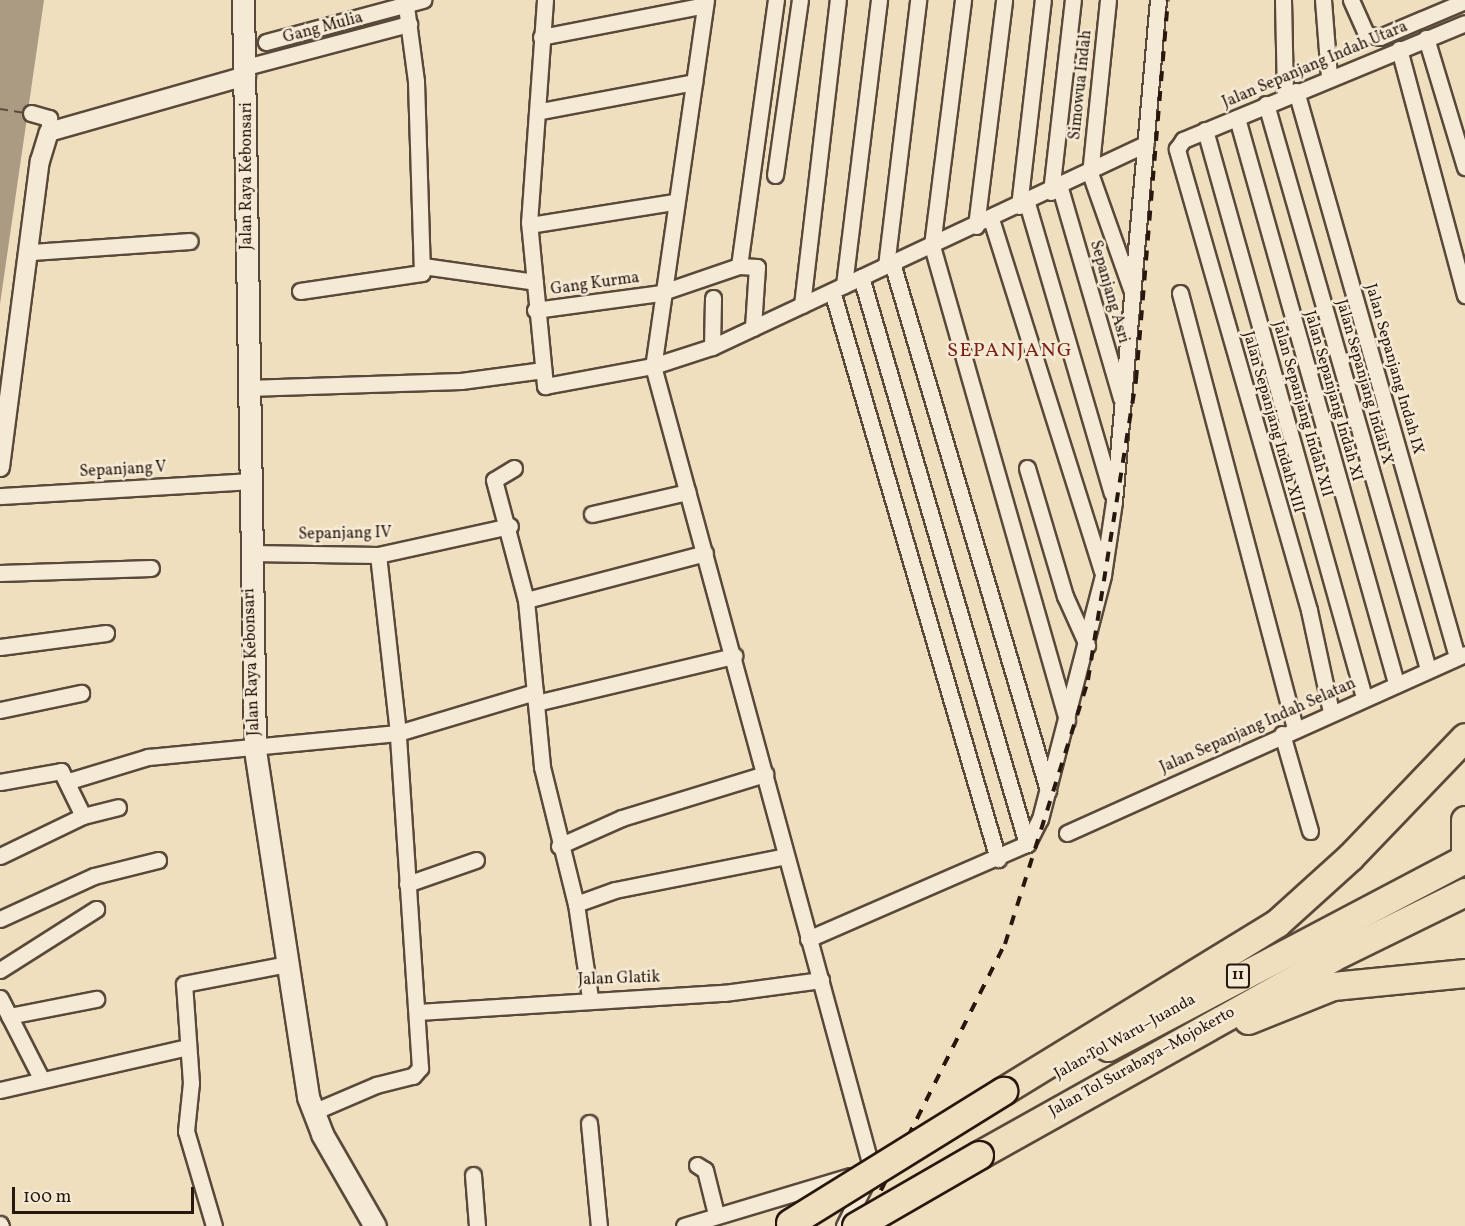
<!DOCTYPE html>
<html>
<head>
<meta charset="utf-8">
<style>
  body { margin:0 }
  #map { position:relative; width:1465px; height:1226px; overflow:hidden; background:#efdfbf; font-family:Vollkorn,serif }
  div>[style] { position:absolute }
  .water>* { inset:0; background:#ab9b83 }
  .ferry>* { height:1.5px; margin-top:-0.75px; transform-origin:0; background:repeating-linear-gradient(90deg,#5c4c3d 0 8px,transparent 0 14px) }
  .roads { filter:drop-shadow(2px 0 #59493a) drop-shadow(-2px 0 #59493a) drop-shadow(0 2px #59493a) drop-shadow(0 -2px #59493a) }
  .minor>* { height:15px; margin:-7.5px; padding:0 7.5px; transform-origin:7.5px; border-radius:7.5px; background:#f5ead5 }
  .tertiary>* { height:18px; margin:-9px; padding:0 9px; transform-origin:9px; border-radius:9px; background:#f5ead5 }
  .secondary>* { height:21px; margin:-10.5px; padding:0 10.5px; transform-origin:10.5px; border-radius:10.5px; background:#f5ead5 }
  .motorway>* { height:27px; margin:-13.5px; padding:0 13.5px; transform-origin:13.5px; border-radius:13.5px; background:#efdfbf }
  .rail>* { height:4px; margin-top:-2px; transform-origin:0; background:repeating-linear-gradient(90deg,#27170e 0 10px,transparent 0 20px) }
  .bridges { filter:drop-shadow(2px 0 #27170e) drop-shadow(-2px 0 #27170e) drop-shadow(0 2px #27170e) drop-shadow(0 -2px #27170e) }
  .motorway-bridge>* { height:27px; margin:-13.5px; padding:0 13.5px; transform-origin:13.5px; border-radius:13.5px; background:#efdfbf }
  span { translate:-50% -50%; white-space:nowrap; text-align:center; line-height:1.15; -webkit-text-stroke:5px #f5ead5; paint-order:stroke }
  .shield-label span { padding:2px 4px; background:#f5ead5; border:2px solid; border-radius:4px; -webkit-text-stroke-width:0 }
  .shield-label { font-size:15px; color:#27170e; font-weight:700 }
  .street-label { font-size:16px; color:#27170e }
  .quarter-label { font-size:20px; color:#7a1f14; letter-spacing:1.5px }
  .scale { position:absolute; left:12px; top:1187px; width:182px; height:27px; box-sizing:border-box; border:3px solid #27170e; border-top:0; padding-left:8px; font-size:18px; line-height:21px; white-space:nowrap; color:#27170e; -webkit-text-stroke:4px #f5ead5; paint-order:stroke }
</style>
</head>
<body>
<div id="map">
  <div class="water">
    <i style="clip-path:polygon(0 0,44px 0,0 304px)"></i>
  </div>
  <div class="ferry">
    <i style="left:0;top:109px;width:24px;rotate:9deg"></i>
  </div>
  <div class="roads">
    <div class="minor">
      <i style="left:545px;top:0;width:223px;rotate:94.1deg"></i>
      <i style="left:529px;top:222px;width:165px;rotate:84.4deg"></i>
      <i style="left:545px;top:386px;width:110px;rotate:-10.5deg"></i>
      <i style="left:653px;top:366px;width:62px;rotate:-17.9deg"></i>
      <i style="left:712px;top:347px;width:479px;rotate:-25.1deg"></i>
      <i style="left:706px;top:0;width:370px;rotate:98.2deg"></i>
      <i style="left:653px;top:366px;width:833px;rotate:74.76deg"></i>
      <i style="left:872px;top:1170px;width:63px;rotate:116.6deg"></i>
      <i style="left:963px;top:0;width:248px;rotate:97.2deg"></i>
      <i style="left:932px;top:246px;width:493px;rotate:74.1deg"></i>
      <i style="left:1108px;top:0;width:174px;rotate:95.9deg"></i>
      <i style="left:1090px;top:173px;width:123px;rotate:70.5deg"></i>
      <i style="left:1283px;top:0;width:95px;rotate:88.8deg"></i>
      <i style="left:1323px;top:0;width:77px;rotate:85.5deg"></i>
      <i style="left:1351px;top:0;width:37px;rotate:66deg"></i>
      <i style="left:1366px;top:34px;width:14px;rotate:12deg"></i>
      <i style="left:1380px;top:37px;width:92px;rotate:-23deg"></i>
      <i style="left:541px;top:37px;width:167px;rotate:-11deg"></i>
      <i style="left:1426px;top:38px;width:135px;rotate:73.2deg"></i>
      <i style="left:266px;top:42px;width:163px;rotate:-15deg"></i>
      <i style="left:1399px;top:49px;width:255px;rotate:75deg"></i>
      <i style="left:246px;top:67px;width:169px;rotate:-14.8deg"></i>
      <i style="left:1296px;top:91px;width:588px;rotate:74.12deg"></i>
      <i style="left:1266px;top:104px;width:588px;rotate:74deg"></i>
      <i style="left:541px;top:111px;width:156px;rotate:-10.7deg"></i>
      <i style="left:31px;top:113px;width:19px;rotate:16deg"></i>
      <i style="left:49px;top:118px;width:14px;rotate:90deg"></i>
      <i style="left:1237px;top:118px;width:587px;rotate:74.28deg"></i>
      <i style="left:1205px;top:130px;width:589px;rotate:74.34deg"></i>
      <i style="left:775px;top:175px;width:177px;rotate:-81.9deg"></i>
      <i style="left:1060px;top:188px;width:219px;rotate:73.8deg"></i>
      <i style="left:1051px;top:192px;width:193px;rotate:-83.5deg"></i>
      <i style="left:1027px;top:203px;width:302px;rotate:73.7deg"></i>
      <i style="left:1019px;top:206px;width:207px;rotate:-83.4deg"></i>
      <i style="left:991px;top:219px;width:369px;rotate:72.5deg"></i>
      <i style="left:530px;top:225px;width:145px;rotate:-9.1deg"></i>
      <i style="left:976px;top:226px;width:228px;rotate:-82.9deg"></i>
      <i style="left:32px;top:252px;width:158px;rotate:-4deg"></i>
      <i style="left:892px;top:263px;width:550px;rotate:73.51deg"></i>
      <i style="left:423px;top:266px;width:113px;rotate:8.1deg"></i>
      <i style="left:739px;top:266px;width:269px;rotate:-82.1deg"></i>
      <i style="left:886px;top:266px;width:268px;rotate:-83.1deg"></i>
      <i style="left:861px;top:277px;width:591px;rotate:73.68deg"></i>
      <i style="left:844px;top:285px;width:287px;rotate:-83deg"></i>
      <i style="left:300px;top:291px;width:123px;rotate:-8.4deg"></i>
      <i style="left:422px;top:273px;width:192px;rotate:-91.8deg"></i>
      <i style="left:416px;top:81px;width:76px;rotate:-97.6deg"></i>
      <i style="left:832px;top:291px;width:592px;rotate:73.71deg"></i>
      <i style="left:1180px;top:293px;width:451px;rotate:75.2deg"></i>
      <i style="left:802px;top:305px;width:307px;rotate:-83.3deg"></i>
      <i style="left:535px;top:310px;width:126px;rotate:-7.7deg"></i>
      <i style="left:660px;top:293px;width:83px;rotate:-18.9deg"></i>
      <i style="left:739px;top:266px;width:18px;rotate:3deg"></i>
      <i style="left:757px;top:267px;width:61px;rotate:93.8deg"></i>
      <i style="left:712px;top:347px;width:49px;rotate:-88.8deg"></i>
      <i style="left:247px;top:388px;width:214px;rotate:-1.9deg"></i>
      <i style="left:461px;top:381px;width:83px;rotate:-7.6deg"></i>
      <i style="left:514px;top:468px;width:23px;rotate:149deg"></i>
      <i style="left:494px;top:480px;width:124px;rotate:75.1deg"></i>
      <i style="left:526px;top:600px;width:168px;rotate:84.5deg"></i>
      <i style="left:542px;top:767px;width:141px;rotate:76.1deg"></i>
      <i style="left:576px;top:904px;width:95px;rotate:81.5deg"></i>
      <i style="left:1027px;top:468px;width:134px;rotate:73.5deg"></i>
      <i style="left:1065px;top:596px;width:54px;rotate:65.8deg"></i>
      <i style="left:0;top:496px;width:249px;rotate:-3.4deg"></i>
      <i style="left:592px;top:514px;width:98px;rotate:-13deg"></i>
      <i style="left:250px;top:553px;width:128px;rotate:0.9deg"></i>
      <i style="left:378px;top:555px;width:135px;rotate:-12.4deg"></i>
      <i style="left:0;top:573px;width:151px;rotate:-1.9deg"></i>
      <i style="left:526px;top:600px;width:185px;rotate:-14.7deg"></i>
      <i style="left:0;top:647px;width:107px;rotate:-7.5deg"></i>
      <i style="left:536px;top:703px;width:204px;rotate:-13.4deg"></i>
      <i style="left:0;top:710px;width:83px;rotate:-11.9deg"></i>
      <i style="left:1331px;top:712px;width:104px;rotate:-102.2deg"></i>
      <i style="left:1309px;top:610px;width:480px;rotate:-106deg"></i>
      <i style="left:1177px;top:149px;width:11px;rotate:-56deg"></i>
      <i style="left:1183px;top:140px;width:305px;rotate:-22.5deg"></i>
      <i style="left:1282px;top:734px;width:101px;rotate:73.9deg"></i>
      <i style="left:69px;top:781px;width:83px;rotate:-16.9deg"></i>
      <i style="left:148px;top:757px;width:251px;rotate:-5.5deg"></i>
      <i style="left:398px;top:733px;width:143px;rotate:-16.7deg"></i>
      <i style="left:0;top:782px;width:62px;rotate:-10.2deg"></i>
      <i style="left:61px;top:771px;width:50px;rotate:63.9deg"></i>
      <i style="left:1067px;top:833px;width:436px;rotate:-24.2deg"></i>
      <i style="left:559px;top:846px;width:69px;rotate:-24deg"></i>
      <i style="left:622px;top:818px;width:150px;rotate:-17.1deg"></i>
      <i style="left:0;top:856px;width:92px;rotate:-25.7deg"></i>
      <i style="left:83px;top:816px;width:36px;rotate:-14deg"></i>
      <i style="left:407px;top:884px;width:73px;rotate:-19.2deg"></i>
      <i style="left:576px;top:904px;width:41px;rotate:-19.7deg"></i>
      <i style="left:615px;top:890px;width:174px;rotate:-11.2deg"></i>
      <i style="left:0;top:919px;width:103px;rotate:-24.6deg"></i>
      <i style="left:94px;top:876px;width:66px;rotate:-14deg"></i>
      <i style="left:808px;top:939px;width:239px;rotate:-23.5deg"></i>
      <i style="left:1027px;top:844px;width:28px;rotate:-63deg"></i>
      <i style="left:1040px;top:819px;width:252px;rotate:-75.5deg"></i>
      <i style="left:1103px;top:575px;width:75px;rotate:-81.5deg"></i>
      <i style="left:1114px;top:501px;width:503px;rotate:-84.98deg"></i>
      <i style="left:0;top:970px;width:114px;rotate:-32.4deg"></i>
      <i style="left:0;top:998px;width:92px;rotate:62.9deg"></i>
      <i style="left:418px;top:1012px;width:307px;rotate:-3.6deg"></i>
      <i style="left:724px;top:993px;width:98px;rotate:-7.6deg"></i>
      <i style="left:9px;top:1016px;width:89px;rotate:-11.1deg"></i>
      <i style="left:0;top:1090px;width:193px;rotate:-12.9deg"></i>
      <i style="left:313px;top:1112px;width:69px;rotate:-23.2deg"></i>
      <i style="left:376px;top:1085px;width:38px;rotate:-14deg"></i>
      <i style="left:413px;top:1076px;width:11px;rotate:-49deg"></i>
      <i style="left:420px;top:1068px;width:336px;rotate:-93.8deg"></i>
      <i style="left:398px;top:733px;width:179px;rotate:-96.4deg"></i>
      <i style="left:589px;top:1123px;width:103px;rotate:84.5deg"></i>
      <i style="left:697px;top:1165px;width:9px;rotate:32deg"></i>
      <i style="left:705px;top:1170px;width:45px;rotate:76deg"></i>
      <i style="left:473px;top:1175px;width:51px;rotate:85.5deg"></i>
      <i style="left:0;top:1224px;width:2px;rotate:63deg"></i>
      <i style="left:214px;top:1226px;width:99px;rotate:-106.4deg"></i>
      <i style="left:186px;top:1131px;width:48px;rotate:-84.1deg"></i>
      <i style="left:191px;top:1083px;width:99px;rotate:-94deg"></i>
      <i style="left:184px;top:984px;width:105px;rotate:-11deg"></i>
      <i style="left:684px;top:1226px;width:174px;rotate:-16.7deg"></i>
    </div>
    <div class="tertiary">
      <i style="left:0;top:467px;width:309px;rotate:-82.6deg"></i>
      <i style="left:40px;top:161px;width:30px;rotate:-73deg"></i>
      <i style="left:49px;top:132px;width:205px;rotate:-15.9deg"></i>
    </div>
    <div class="secondary">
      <i style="left:243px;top:0;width:750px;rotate:89.08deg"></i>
      <i style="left:255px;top:750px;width:351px;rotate:81.3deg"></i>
      <i style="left:308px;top:1097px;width:40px;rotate:69deg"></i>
      <i style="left:322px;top:1134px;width:106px;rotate:60.1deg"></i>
    </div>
    <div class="motorway">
      <i style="left:1465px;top:820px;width:37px;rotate:90deg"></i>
      <i style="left:1248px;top:1020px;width:92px;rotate:-21.8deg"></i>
      <i style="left:1333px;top:986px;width:133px;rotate:-5.6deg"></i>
      <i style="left:1108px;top:1047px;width:403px;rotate:-27.8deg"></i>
      <i style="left:1003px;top:1091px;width:321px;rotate:-31.5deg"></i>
      <i style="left:1277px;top:923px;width:98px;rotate:-42.1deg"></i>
      <i style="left:1350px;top:857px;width:166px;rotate:-46.2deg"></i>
      <i style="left:979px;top:1155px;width:406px;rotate:-29.2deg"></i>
      <i style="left:1333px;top:957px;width:147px;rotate:-26.2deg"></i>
    </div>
  </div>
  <div class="rail">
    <i style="left:863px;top:1226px;width:316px;rotate:-63.3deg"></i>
    <i style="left:1005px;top:944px;width:277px;rotate:-72.5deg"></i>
    <i style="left:1088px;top:680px;width:304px;rotate:-80.9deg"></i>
    <i style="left:1136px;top:380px;width:381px;rotate:-85.2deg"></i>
  </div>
  <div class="bridges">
    <div class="motorway-bridge">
      <i style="left:790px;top:1223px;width:251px;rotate:-31.8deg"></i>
      <i style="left:856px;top:1226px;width:142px;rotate:-30deg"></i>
    </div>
  </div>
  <div class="shield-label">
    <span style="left:1238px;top:976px">11</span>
  </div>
  <div class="street-label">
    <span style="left:323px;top:28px;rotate:-15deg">Gang Mulia</span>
    <span style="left:1315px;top:65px;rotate:-23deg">Jalan Sepanjang Indah Utara</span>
    <span style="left:1081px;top:85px;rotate:-84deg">Simowua Indah</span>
    <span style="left:247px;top:176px;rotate:-90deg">Jalan Raya Kebonsari</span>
    <span style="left:595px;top:284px;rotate:-8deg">Gang Kurma</span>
    <span style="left:1109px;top:292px;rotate:74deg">Sepanjang Asri</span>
    <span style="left:1394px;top:369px;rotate:74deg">Jalan Sepanjang Indah IX</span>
    <span style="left:1364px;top:382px;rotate:74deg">Jalan Sepanjang Indah X</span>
    <span style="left:1333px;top:396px;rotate:74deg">Jalan Sepanjang Indah XI</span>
    <span style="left:1302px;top:409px;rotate:74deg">Jalan Sepanjang Indah XII</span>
    <span style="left:1273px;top:422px;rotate:74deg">Jalan Sepanjang Indah XIII</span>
    <span style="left:123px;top:470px;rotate:-3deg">Sepanjang V</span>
    <span style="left:345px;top:534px;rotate:-1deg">Sepanjang IV</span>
    <span style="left:252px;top:662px;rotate:-92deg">Jalan Raya Kebonsari</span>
    <span style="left:1258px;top:726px;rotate:-24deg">Jalan Sepanjang Indah Selatan</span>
    <span style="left:619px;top:979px;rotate:-2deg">Jalan Glatik</span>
    <span style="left:1125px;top:1037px;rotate:-29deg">Jalan Tol Waru–Juanda</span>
    <span style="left:1142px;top:1062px;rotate:-29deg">Jalan Tol Surabaya–Mojokerto</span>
  </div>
  <div class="quarter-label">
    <span style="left:1010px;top:351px">SEPANJANG</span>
  </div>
  <div class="scale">100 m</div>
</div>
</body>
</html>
